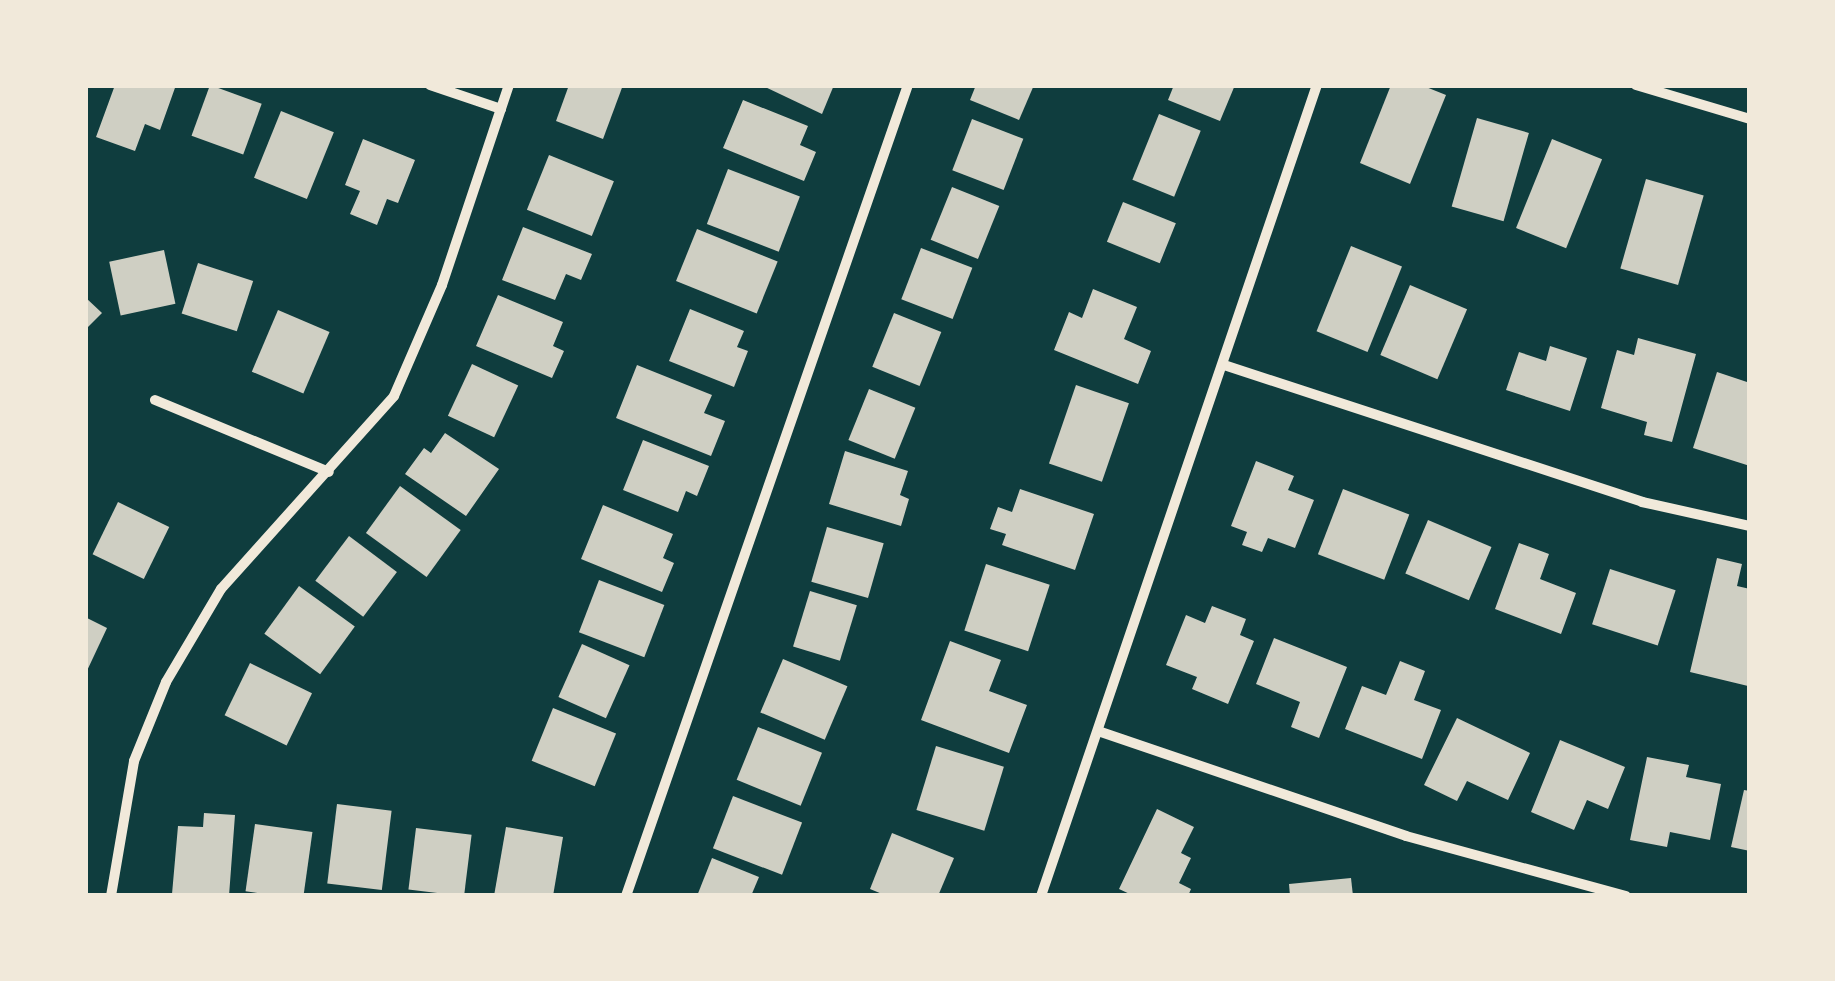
<!DOCTYPE html>
<html>
<head>
<meta charset="utf-8">
<style>
  body { margin:0 }
  #map { position:relative; width:1835px; height:981px; overflow:hidden; background:#0f3d3e; font-family:Overpass,sans-serif }
  div>[style] { position:absolute }
  .building>* { inset:0; background:#cfcfc3; transform-origin:0 0 }
  .minor>* { height:10px; margin:-5px; padding:0 5px; transform-origin:5px; border-radius:5px; background:#f1e9da }
  span { translate:-50% -50%; white-space:nowrap; text-align:center; line-height:1.15; -webkit-text-stroke:10px #f1e9da; paint-order:stroke }
  .frame { position:absolute; inset:0; border:88px solid #f1e9da; pointer-events:none }
</style>
</head>
<body>
<div id="map">
  <div class="building">
    <i style="clip-path:polygon(115px 85px,176px 85px,160px 130px,145px 124px,135px 151px,96px 137px)"></i>
    <i style="left:210px;top:85px;width:55px;height:54px;rotate:20deg"></i>
    <i style="clip-path:polygon(569px 85px,623px 85px,603px 139px,556px 121px)"></i>
    <i style="clip-path:polygon(761px 85px,834px 85px,822px 114px)"></i>
    <i style="clip-path:polygon(976px 85px,1034px 85px,1019px 120px,970px 100px)"></i>
    <i style="clip-path:polygon(1174px 85px,1235px 85px,1220px 121px,1168px 100px)"></i>
    <i style="clip-path:polygon(1391px 85px,1421px 85px,1446px 95px,1410px 184px,1360px 163px)"></i>
    <i style="clip-path:polygon(743px 100px,808px 126px,800px 145px,816px 152px,804px 181px,723px 148px)"></i>
    <i style="left:281px;top:111px;width:57px;height:72px;rotate:22deg"></i>
    <i style="left:1159px;top:114px;width:45px;height:71px;rotate:22deg"></i>
    <i style="left:1477px;top:118px;width:54px;height:92px;rotate:16deg"></i>
    <i style="left:972px;top:119px;width:55px;height:55px;rotate:21deg"></i>
    <i style="clip-path:polygon(363px 139px,415px 160px,398px 203px,387px 199px,377px 225px,350px 214px,360px 191px,345px 185px)"></i>
    <i style="left:1552px;top:139px;width:54px;height:96px;rotate:22deg"></i>
    <i style="left:549px;top:155px;width:70px;height:59px;rotate:22deg"></i>
    <i style="left:728px;top:169px;width:77px;height:59px;rotate:21deg"></i>
    <i style="left:1646px;top:179px;width:60px;height:93px;rotate:16deg"></i>
    <i style="left:952px;top:187px;width:51px;height:57px;rotate:22deg"></i>
    <i style="left:1123px;top:202px;width:57px;height:43px;rotate:22deg"></i>
    <i style="clip-path:polygon(523px 227px,592px 254px,581px 280px,566px 274px,555px 300px,502px 280px)"></i>
    <i style="left:697px;top:229px;width:87px;height:56px;rotate:22deg"></i>
    <i style="left:1351px;top:246px;width:55px;height:92px;rotate:22deg"></i>
    <i style="left:921px;top:248px;width:55px;height:55px;rotate:21deg"></i>
    <i style="left:164px;top:250px;width:55px;height:56px;rotate:78deg"></i>
    <i style="left:198px;top:263px;width:58px;height:53px;rotate:18deg"></i>
    <i style="left:1410px;top:285px;width:62px;height:76px;rotate:23deg"></i>
    <i style="clip-path:polygon(1093px 289px,1137px 307px,1124px 339px,1151px 351px,1138px 384px,1054px 350px,1069px 312px,1082px 318px)"></i>
    <i style="clip-path:polygon(498px 295px,563px 322px,553px 346px,564px 351px,552px 378px,476px 346px)"></i>
    <i style="clip-path:polygon(85px 297px,102px 313px,85px 330px)"></i>
    <i style="clip-path:polygon(690px 309px,744px 331px,737px 347px,748px 351px,734px 387px,669px 361px)"></i>
    <i style="left:278px;top:310px;width:56px;height:67px;rotate:23deg"></i>
    <i style="left:894px;top:313px;width:51px;height:58px;rotate:22deg"></i>
    <i style="clip-path:polygon(1638px 338px,1696px 354px,1672px 442px,1644px 435px,1647px 422px,1601px 408px,1617px 350px,1634px 355px)"></i>
    <i style="clip-path:polygon(1550px 346px,1587px 358px,1570px 411px,1506px 390px,1519px 352px,1546px 361px)"></i>
    <i style="left:472px;top:364px;width:51px;height:57px;rotate:25deg"></i>
    <i style="clip-path:polygon(637px 365px,712px 395px,704px 413px,725px 421px,711px 456px,616px 418px)"></i>
    <i style="clip-path:polygon(1717px 372px,1750px 383px,1750px 466px,1693px 448px)"></i>
    <i style="left:1076px;top:385px;width:56px;height:83px;rotate:19deg"></i>
    <i style="left:869px;top:389px;width:50px;height:55px;rotate:22deg"></i>
    <i style="clip-path:polygon(445px 433px,499px 469px,466px 516px,405px 474px,424px 448px,431px 453px)"></i>
    <i style="clip-path:polygon(643px 440px,709px 466px,697px 496px,686px 491px,678px 512px,623px 490px)"></i>
    <i style="clip-path:polygon(845px 451px,908px 471px,900px 495px,909px 499px,901px 526px,829px 504px)"></i>
    <i style="clip-path:polygon(1256px 461px,1294px 476px,1288px 490px,1314px 500px,1295px 548px,1268px 538px,1262px 552px,1242px 545px,1247px 532px,1231px 526px)"></i>
    <i style="left:400px;top:486px;width:75px;height:58px;rotate:36deg"></i>
    <i style="clip-path:polygon(1020px 489px,1094px 514px,1075px 570px,1002px 545px,1006px 534px,990px 529px,998px 507px,1012px 512px)"></i>
    <i style="left:1343px;top:489px;width:71px;height:70px;rotate:21deg"></i>
    <i style="left:118px;top:502px;width:57px;height:58px;rotate:26deg"></i>
    <i style="clip-path:polygon(603px 505px,673px 534px,663px 558px,674px 563px,662px 592px,581px 559px)"></i>
    <i style="left:1428px;top:520px;width:69px;height:58px;rotate:23deg"></i>
    <i style="left:827px;top:527px;width:59px;height:57px;rotate:16deg"></i>
    <i style="left:349px;top:536px;width:60px;height:56px;rotate:37deg"></i>
    <i style="clip-path:polygon(1519px 543px,1549px 554px,1540px 579px,1576px 593px,1561px 634px,1495px 609px)"></i>
    <i style="clip-path:polygon(1717px 558px,1742px 564px,1737px 586px,1750px 589px,1748px 686px,1690px 672px)"></i>
    <i style="left:986px;top:564px;width:67px;height:70px;rotate:18deg"></i>
    <i style="left:1610px;top:569px;width:69px;height:58px;rotate:18deg"></i>
    <i style="left:599px;top:580px;width:70px;height:56px;rotate:21deg"></i>
    <i style="left:299px;top:586px;width:69px;height:59px;rotate:36deg"></i>
    <i style="left:810px;top:591px;width:49px;height:58px;rotate:17deg"></i>
    <i style="clip-path:polygon(1212px 606px,1246px 619px,1240px 635px,1254px 641px,1228px 704px,1192px 689px,1197px 677px,1166px 665px,1186px 615px,1205px 623px)"></i>
    <i style="clip-path:polygon(85px 617px,107px 628px,85px 675px)"></i>
    <i style="clip-path:polygon(1274px 638px,1347px 667px,1319px 738px,1291px 727px,1300px 702px,1256px 684px)"></i>
    <i style="clip-path:polygon(950px 641px,1001px 660px,989px 691px,1027px 705px,1009px 753px,921px 720px)"></i>
    <i style="left:582px;top:644px;width:52px;height:58px;rotate:24deg"></i>
    <i style="left:783px;top:659px;width:70px;height:58px;rotate:23deg"></i>
    <i style="clip-path:polygon(1400px 661px,1425px 671px,1414px 700px,1441px 710px,1422px 759px,1345px 729px,1362px 686px,1386px 695px)"></i>
    <i style="left:250px;top:663px;width:69px;height:58px;rotate:26deg"></i>
    <i style="left:553px;top:708px;width:68px;height:57px;rotate:22deg"></i>
    <i style="clip-path:polygon(1457px 718px,1530px 753px,1508px 800px,1467px 781px,1457px 801px,1424px 785px)"></i>
    <i style="left:758px;top:727px;width:69px;height:57px;rotate:22deg"></i>
    <i style="clip-path:polygon(1560px 740px,1625px 767px,1608px 809px,1587px 800px,1574px 830px,1531px 812px)"></i>
    <i style="left:936px;top:746px;width:71px;height:67px;rotate:17deg"></i>
    <i style="clip-path:polygon(1647px 757px,1689px 765px,1686px 777px,1721px 784px,1710px 840px,1670px 832px,1667px 847px,1630px 840px)"></i>
    <i style="clip-path:polygon(1744px 790px,1750px 791px,1750px 851px,1731px 847px)"></i>
    <i style="left:733px;top:796px;width:74px;height:56px;rotate:21deg"></i>
    <i style="left:337px;top:804px;width:55px;height:80px;rotate:7deg"></i>
    <i style="clip-path:polygon(1157px 809px,1194px 827px,1181px 853px,1191px 858px,1179px 883px,1191px 889px,1188px 896px,1134px 896px,1119px 889px)"></i>
    <i style="clip-path:polygon(204px 813px,235px 815px,229px 896px,172px 894px,178px 826px,203px 827px)"></i>
    <i style="left:255px;top:824px;width:58px;height:68px;rotate:8deg"></i>
    <i style="clip-path:polygon(506px 827px,563px 837px,553px 896px,494px 896px)"></i>
    <i style="left:416px;top:828px;width:56px;height:62px;rotate:7deg"></i>
    <i style="clip-path:polygon(892px 833px,954px 858px,938px 896px,887px 896px,870px 889px)"></i>
    <i style="clip-path:polygon(712px 858px,759px 877px,751px 896px,697px 896px)"></i>
    <i style="clip-path:polygon(1351px 878px,1353px 896px,1290px 896px,1289px 884px)"></i>
  </div>
  <div class="minor">
    <i style="left:430px;top:85px;width:75px;rotate:18.7deg"></i>
    <i style="left:1636px;top:85px;width:119px;rotate:16.6deg"></i>
    <i style="left:1224px;top:365px;width:440px;rotate:18.1deg"></i>
    <i style="left:1642px;top:502px;width:111px;rotate:12.5deg"></i>
    <i style="left:155px;top:400px;width:188px;rotate:22.5deg"></i>
    <i style="left:1098px;top:731px;width:325px;rotate:18.8deg"></i>
    <i style="left:1406px;top:836px;width:228px;rotate:15.3deg"></i>
    <i style="left:111px;top:896px;width:137px;rotate:-80.3deg"></i>
    <i style="left:134px;top:761px;width:85px;rotate:-67.9deg"></i>
    <i style="left:166px;top:682px;width:108px;rotate:-59.4deg"></i>
    <i style="left:221px;top:589px;width:259px;rotate:-48.1deg"></i>
    <i style="left:394px;top:396px;width:121px;rotate:-66.6deg"></i>
    <i style="left:442px;top:285px;width:211px;rotate:-71.5deg"></i>
    <i style="left:626px;top:896px;width:859px;rotate:-70.83deg"></i>
    <i style="left:1041px;top:896px;width:857px;rotate:-71.21deg"></i>
  </div>
  <div class="frame"></div>
</div>
</body>
</html>
